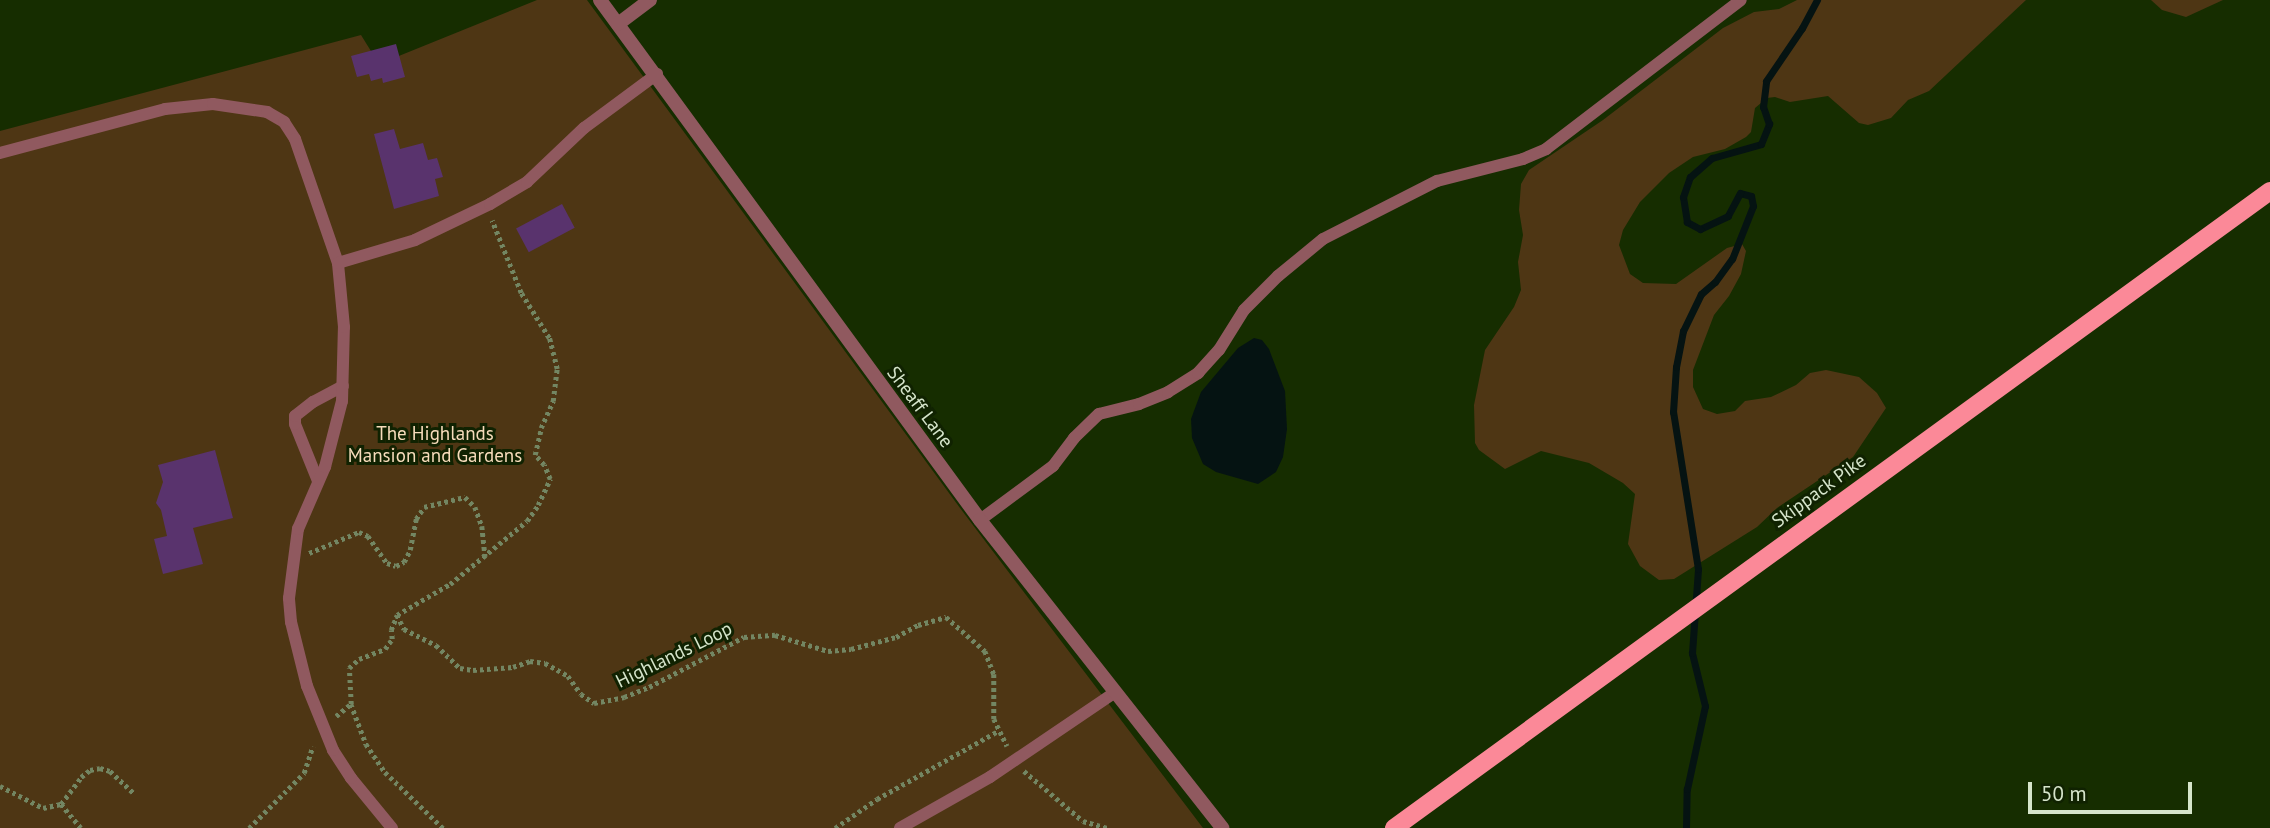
<!DOCTYPE html>
<html>
<head>
<meta charset="utf-8">
<style>
  body { margin:0 }
  #map { position:relative; width:2270px; height:828px; overflow:hidden; background:#162d00; font-family:"PT Sans",sans-serif }
  div>[style] { position:absolute }
  .green>* { inset:0; background:#4e3614 }
  .water>* { inset:0; background:#051312 }
  .stream>* { height:7px; margin:-3.5px; padding:0 3.5px; transform-origin:3.5px; border-radius:3.5px; background:#051312 }
  .building>* { inset:0; background:#59336d; transform-origin:0 0 }
  .path>* { height:4.5px; margin-top:-2.25px; transform-origin:0; background:repeating-linear-gradient(90deg,#738662 0 3.5px,transparent 0 7px) }
  .lane>* { height:12px; margin:-6px; padding:0 6px; transform-origin:6px; border-radius:6px; background:#90595f }
  .street>* { height:14px; margin:-7px; padding:0 7px; transform-origin:7px; border-radius:7px; background:#90595f }
  .primary>* { height:18px; margin:-9px; padding:0 9px; transform-origin:9px; border-radius:9px; background:#fb8998 }
  span { translate:-50% -50%; white-space:nowrap; text-align:center; line-height:1.15; -webkit-text-stroke:6px #102201; paint-order:stroke }
  .street-label { font-size:19px; color:#d6e5cb }
  .park-label { font-size:19px; color:#f7dcbb }
  .scale { position:absolute; left:2028px; top:782px; width:164px; height:32px; box-sizing:border-box; border:4px solid #d6e5cb; border-top:0; padding-left:9px; font-size:21px; line-height:24px; white-space:nowrap; color:#d6e5cb; -webkit-text-stroke:5px #102201; paint-order:stroke }
</style>
</head>
<body>
<div id="map">
  <div class="green">
    <i style="clip-path:polygon(537px 0,587px 0,960px 508px,1203px 828px,0 828px,0 131px,361px 35px,379px 64px)"></i>
    <i style="clip-path:polygon(1797px 0,2026px 0,1929px 91px,1908px 100px,1891px 118px,1868px 125px,1859px 123px,1828px 96px,1790px 102px,1775px 97px,1767px 98px,1755px 108px,1751px 132px,1746px 137px,1725px 149px,1693px 157px,1669px 173px,1640px 202px,1623px 230px,1619px 245px,1630px 274px,1643px 283px,1676px 284px,1727px 248px,1742px 244px,1746px 251px,1741px 274px,1729px 296px,1714px 315px,1693px 370px,1693px 387px,1703px 409px,1717px 414px,1735px 411px,1745px 401px,1771px 397px,1796px 385px,1810px 373px,1826px 370px,1859px 377px,1877px 393px,1886px 408px,1853px 457px,1777px 508px,1757px 527px,1674px 579px,1659px 580px,1640px 566px,1628px 544px,1635px 494px,1623px 483px,1589px 463px,1541px 451px,1505px 469px,1479px 450px,1475px 443px,1474px 405px,1485px 350px,1514px 307px,1521px 290px,1518px 262px,1523px 235px,1519px 210px,1521px 184px,1529px 170px,1603px 120px,1723px 28px,1754px 12px,1779px 9px)"></i>
    <i style="clip-path:polygon(2151px 0,2223px 0,2186px 17px,2162px 10px)"></i>
  </div>
  <div class="water">
    <i style="clip-path:polygon(1254px 338px,1262px 340px,1269px 349px,1285px 391px,1287px 429px,1283px 457px,1276px 472px,1258px 484px,1216px 472px,1203px 464px,1192px 438px,1191px 419px,1201px 392px,1238px 348px)"></i>
  </div>
  <div class="stream">
    <i style="left:1686px;top:828px;width:39px;rotate:-89deg"></i>
    <i style="left:1687px;top:789px;width:85px;rotate:-77.8deg"></i>
    <i style="left:1705px;top:706px;width:55px;rotate:-103.8deg"></i>
    <i style="left:1692px;top:653px;width:84px;rotate:-85.9deg"></i>
    <i style="left:1698px;top:569px;width:159px;rotate:-99deg"></i>
    <i style="left:1673px;top:412px;width:45px;rotate:-86.2deg"></i>
    <i style="left:1676px;top:367px;width:37px;rotate:-79deg"></i>
    <i style="left:1683px;top:331px;width:41px;rotate:-64.1deg"></i>
    <i style="left:1701px;top:294px;width:18px;rotate:-41deg"></i>
    <i style="left:1715px;top:282px;width:29px;rotate:-54deg"></i>
    <i style="left:1732px;top:259px;width:57px;rotate:-68.4deg"></i>
    <i style="left:1753px;top:206px;width:10px;rotate:-101deg"></i>
    <i style="left:1751px;top:196px;width:11px;rotate:-165deg"></i>
    <i style="left:1740px;top:193px;width:26px;rotate:118deg"></i>
    <i style="left:1728px;top:216px;width:31px;rotate:155deg"></i>
    <i style="left:1700px;top:229px;width:15px;rotate:-152deg"></i>
    <i style="left:1687px;top:222px;width:25px;rotate:-99deg"></i>
    <i style="left:1683px;top:197px;width:21px;rotate:-71deg"></i>
    <i style="left:1690px;top:177px;width:29px;rotate:-41deg"></i>
    <i style="left:1712px;top:158px;width:51px;rotate:-15.9deg"></i>
    <i style="left:1761px;top:144px;width:22px;rotate:-68deg"></i>
    <i style="left:1769px;top:124px;width:18px;rotate:-109deg"></i>
    <i style="left:1763px;top:107px;width:26px;rotate:-83deg"></i>
    <i style="left:1766px;top:81px;width:64px;rotate:-55.8deg"></i>
    <i style="left:1802px;top:28px;width:32px;rotate:-62deg"></i>
  </div>
  <div class="building">
    <i style="clip-path:polygon(396px 44px,405px 77px,383px 83px,382px 78px,371px 81px,369px 74px,357px 77px,351px 56px)"></i>
    <i style="clip-path:polygon(394px 129px,400px 149px,423px 143px,428px 160px,437px 158px,443px 177px,435px 179px,439px 196px,394px 209px,374px 134px)"></i>
    <i style="left:562px;top:204px;width:27px;height:52px;rotate:62deg"></i>
    <i style="clip-path:polygon(215px 450px,233px 518px,193px 528px,203px 564px,163px 574px,154px 539px,167px 536px,161px 510px,156px 503px,163px 482px,158px 465px)"></i>
  </div>
  <div class="path">
    <i style="left:309px;top:553px;width:54px;rotate:-22.8deg"></i>
    <i style="left:359px;top:532px;width:10px;rotate:24deg"></i>
    <i style="left:368px;top:536px;width:33px;rotate:55deg"></i>
    <i style="left:387px;top:563px;width:9px;rotate:18deg"></i>
    <i style="left:396px;top:566px;width:9px;rotate:-27deg"></i>
    <i style="left:404px;top:562px;width:13px;rotate:-63deg"></i>
    <i style="left:410px;top:550px;width:32px;rotate:-79deg"></i>
    <i style="left:416px;top:519px;width:14px;rotate:-56deg"></i>
    <i style="left:424px;top:507px;width:42px;rotate:-13.7deg"></i>
    <i style="left:465px;top:497px;width:14px;rotate:45deg"></i>
    <i style="left:475px;top:507px;width:20px;rotate:70deg"></i>
    <i style="left:482px;top:526px;width:31px;rotate:84deg"></i>
    <i style="left:397px;top:615px;width:61px;rotate:-30.3deg"></i>
    <i style="left:450px;top:584px;width:99px;rotate:-39.3deg"></i>
    <i style="left:527px;top:521px;width:19px;rotate:-55deg"></i>
    <i style="left:538px;top:505px;width:29px;rotate:-65deg"></i>
    <i style="left:550px;top:479px;width:15px;rotate:-113deg"></i>
    <i style="left:544px;top:465px;width:13px;rotate:-132deg"></i>
    <i style="left:535px;top:455px;width:28px;rotate:-77deg"></i>
    <i style="left:541px;top:428px;width:30px;rotate:-66deg"></i>
    <i style="left:553px;top:401px;width:32px;rotate:-83deg"></i>
    <i style="left:557px;top:369px;width:32px;rotate:-104deg"></i>
    <i style="left:549px;top:338px;width:53px;rotate:-121.9deg"></i>
    <i style="left:521px;top:293px;width:78px;rotate:-111.9deg"></i>
    <i style="left:351px;top:704px;width:43px;rotate:69.4deg"></i>
    <i style="left:366px;top:744px;width:34px;rotate:56deg"></i>
    <i style="left:385px;top:772px;width:81px;rotate:44deg"></i>
    <i style="left:336px;top:716px;width:19px;rotate:-39deg"></i>
    <i style="left:351px;top:704px;width:36px;rotate:-93deg"></i>
    <i style="left:349px;top:668px;width:13px;rotate:-42deg"></i>
    <i style="left:359px;top:659px;width:28px;rotate:-21deg"></i>
    <i style="left:385px;top:649px;width:12px;rotate:-55deg"></i>
    <i style="left:392px;top:639px;width:9px;rotate:-96deg"></i>
    <i style="left:391px;top:630px;width:16px;rotate:-68deg"></i>
    <i style="left:397px;top:615px;width:16px;rotate:63deg"></i>
    <i style="left:404px;top:629px;width:36px;rotate:27deg"></i>
    <i style="left:436px;top:645px;width:33px;rotate:44deg"></i>
    <i style="left:460px;top:668px;width:13px;rotate:9deg"></i>
    <i style="left:473px;top:670px;width:40px;rotate:-4.3deg"></i>
    <i style="left:513px;top:667px;width:18px;rotate:-19deg"></i>
    <i style="left:530px;top:661px;width:15px;rotate:8deg"></i>
    <i style="left:545px;top:663px;width:26px;rotate:29deg"></i>
    <i style="left:568px;top:676px;width:22px;rotate:54deg"></i>
    <i style="left:581px;top:694px;width:16px;rotate:35deg"></i>
    <i style="left:594px;top:703px;width:31px;rotate:-11deg"></i>
    <i style="left:624px;top:697px;width:27px;rotate:-22deg"></i>
    <i style="left:649px;top:687px;width:107px;rotate:-27.8deg"></i>
    <i style="left:744px;top:637px;width:31px;rotate:-4deg"></i>
    <i style="left:775px;top:635px;width:55px;rotate:16.8deg"></i>
    <i style="left:828px;top:651px;width:23px;rotate:-5deg"></i>
    <i style="left:851px;top:649px;width:47px;rotate:-14.9deg"></i>
    <i style="left:896px;top:637px;width:25px;rotate:-29deg"></i>
    <i style="left:918px;top:625px;width:29px;rotate:-16deg"></i>
    <i style="left:946px;top:617px;width:52px;rotate:41.1deg"></i>
    <i style="left:985px;top:651px;width:25px;rotate:69deg"></i>
    <i style="left:994px;top:674px;width:45px;rotate:90deg"></i>
    <i style="left:994px;top:719px;width:30px;rotate:64deg"></i>
    <i style="left:1024px;top:771px;width:77px;rotate:40.3deg"></i>
    <i style="left:1083px;top:821px;width:26px;rotate:16deg"></i>
    <i style="left:0;top:786px;width:48px;rotate:27.1deg"></i>
    <i style="left:43px;top:808px;width:18px;rotate:-13deg"></i>
    <i style="left:61px;top:804px;width:31px;rotate:50deg"></i>
    <i style="left:61px;top:804px;width:34px;rotate:-53deg"></i>
    <i style="left:81px;top:777px;width:11px;rotate:-38deg"></i>
    <i style="left:90px;top:770px;width:10px;rotate:-11deg"></i>
    <i style="left:100px;top:768px;width:10px;rotate:17deg"></i>
    <i style="left:110px;top:771px;width:33px;rotate:43deg"></i>
    <i style="left:249px;top:828px;width:78px;rotate:-45deg"></i>
    <i style="left:304px;top:773px;width:28px;rotate:-72deg"></i>
    <i style="left:835px;top:828px;width:51px;rotate:-34.6deg"></i>
    <i style="left:877px;top:799px;width:139px;rotate:-29.3deg"></i>
  </div>
  <div class="lane">
    <i style="left:0;top:153px;width:171px;rotate:-14.9deg"></i>
    <i style="left:165px;top:109px;width:48px;rotate:-5.9deg"></i>
    <i style="left:213px;top:104px;width:55px;rotate:8.4deg"></i>
    <i style="left:267px;top:112px;width:20px;rotate:30deg"></i>
    <i style="left:284px;top:122px;width:20px;rotate:57deg"></i>
    <i style="left:295px;top:139px;width:131px;rotate:70.9deg"></i>
    <i style="left:318px;top:481px;width:61px;rotate:-112deg"></i>
    <i style="left:295px;top:424px;width:8px;rotate:-90deg"></i>
    <i style="left:295px;top:416px;width:23px;rotate:-38deg"></i>
    <i style="left:313px;top:402px;width:34px;rotate:-28deg"></i>
    <i style="left:980px;top:520px;width:91px;rotate:-36.5deg"></i>
    <i style="left:1053px;top:466px;width:35px;rotate:-53deg"></i>
    <i style="left:1074px;top:438px;width:35px;rotate:-44deg"></i>
    <i style="left:1099px;top:414px;width:41px;rotate:-14deg"></i>
    <i style="left:1139px;top:404px;width:31px;rotate:-22deg"></i>
    <i style="left:1168px;top:392px;width:36px;rotate:-32deg"></i>
    <i style="left:1198px;top:373px;width:31px;rotate:-48deg"></i>
    <i style="left:1219px;top:350px;width:47px;rotate:-58deg"></i>
    <i style="left:1244px;top:310px;width:48px;rotate:-45deg"></i>
    <i style="left:1278px;top:276px;width:58px;rotate:-39.4deg"></i>
    <i style="left:1323px;top:239px;width:128px;rotate:-27deg"></i>
    <i style="left:1437px;top:181px;width:89px;rotate:-14.3deg"></i>
    <i style="left:1523px;top:159px;width:25px;rotate:-23deg"></i>
    <i style="left:1546px;top:149px;width:245px;rotate:-37.4deg"></i>
    <i style="left:392px;top:828px;width:65px;rotate:-129.4deg"></i>
    <i style="left:351px;top:778px;width:33px;rotate:-123deg"></i>
    <i style="left:333px;top:750px;width:69px;rotate:-112.1deg"></i>
    <i style="left:307px;top:686px;width:66px;rotate:-104deg"></i>
    <i style="left:291px;top:622px;width:24px;rotate:-95deg"></i>
    <i style="left:289px;top:598px;width:70px;rotate:-82.6deg"></i>
    <i style="left:298px;top:529px;width:68px;rotate:-66.5deg"></i>
    <i style="left:325px;top:467px;width:68px;rotate:-75.6deg"></i>
    <i style="left:342px;top:401px;width:74px;rotate:-88.5deg"></i>
    <i style="left:344px;top:327px;width:64px;rotate:-95.4deg"></i>
    <i style="left:338px;top:263px;width:80px;rotate:-16.6deg"></i>
    <i style="left:415px;top:240px;width:83px;rotate:-25.6deg"></i>
    <i style="left:490px;top:204px;width:43px;rotate:-30.7deg"></i>
    <i style="left:527px;top:182px;width:79px;rotate:-43.5deg"></i>
    <i style="left:584px;top:128px;width:91px;rotate:-36.5deg"></i>
    <i style="left:900px;top:828px;width:103px;rotate:-29.5deg"></i>
    <i style="left:990px;top:777px;width:150px;rotate:-34.1deg"></i>
  </div>
  <div class="street">
    <i style="left:600px;top:0;width:644px;rotate:53.84deg"></i>
    <i style="left:980px;top:520px;width:392px;rotate:51.8deg"></i>
    <i style="left:618px;top:24px;width:40px;rotate:-37deg"></i>
  </div>
  <div class="primary">
    <i style="left:1394px;top:828px;width:1083px;rotate:-36.02deg"></i>
  </div>
  <div class="street-label">
    <span style="left:920px;top:407px;rotate:53deg">Sheaff Lane</span>
    <span style="left:1819px;top:491px;rotate:-36deg">Skippack Pike</span>
    <span style="left:674px;top:655px;rotate:-26deg">Highlands Loop</span>
  </div>
  <div class="park-label">
    <span style="left:435px;top:445px">The Highlands<br>Mansion and Gardens</span>
  </div>
  <div class="scale">50 m</div>
</div>
</body>
</html>
